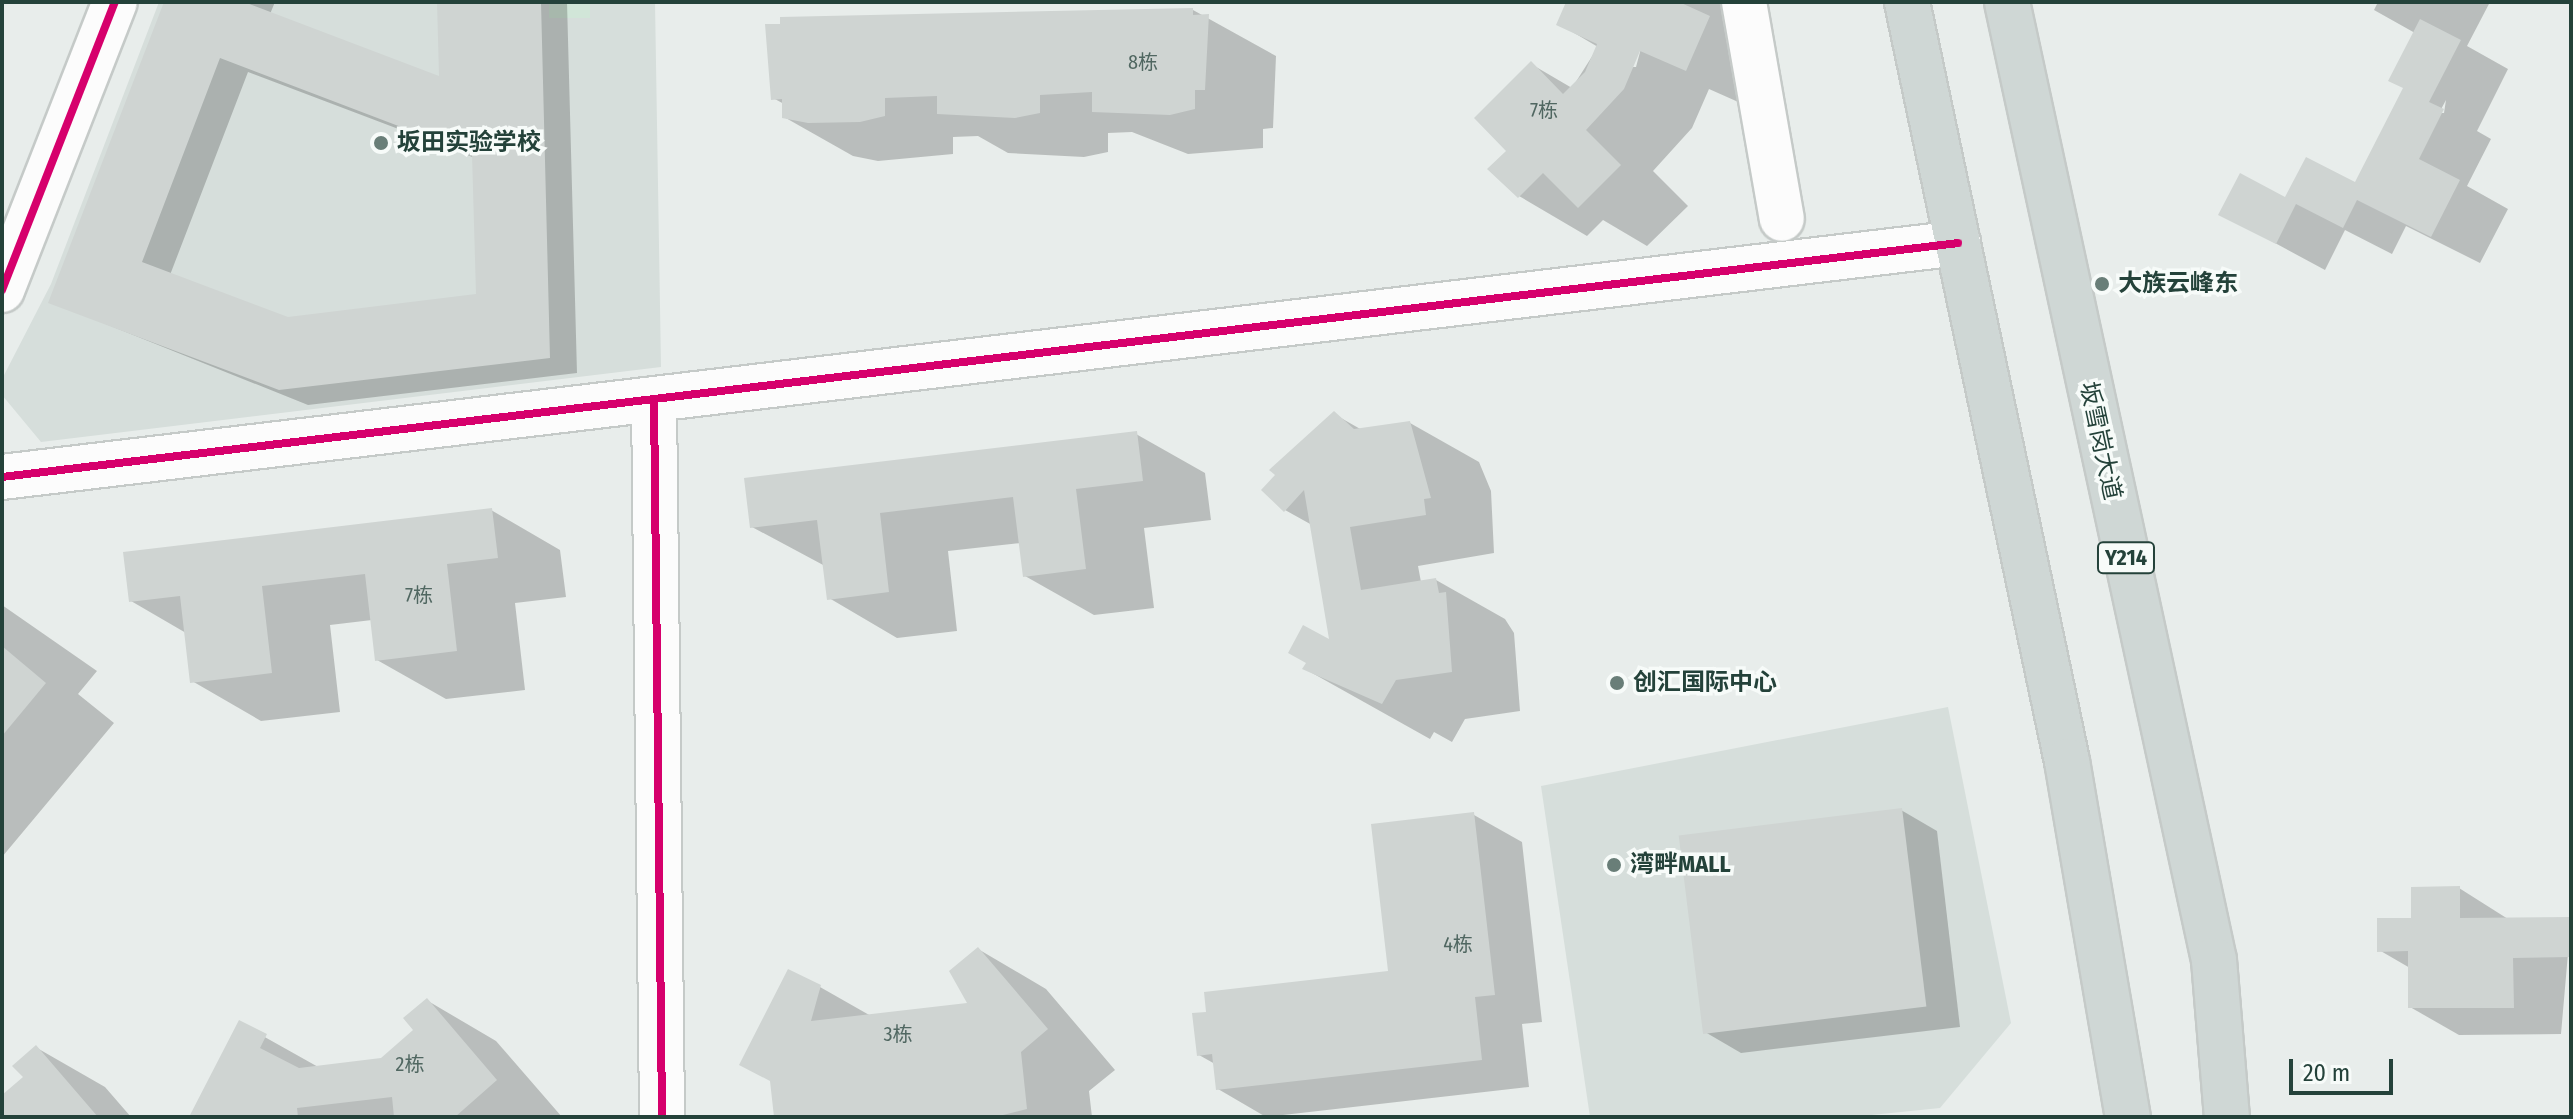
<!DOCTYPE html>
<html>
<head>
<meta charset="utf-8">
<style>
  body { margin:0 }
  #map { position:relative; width:2573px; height:1119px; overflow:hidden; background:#e8edeb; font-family:"Fira Sans Condensed","Noto Sans SC",sans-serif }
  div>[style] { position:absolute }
  .built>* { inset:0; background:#d6dedb }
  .green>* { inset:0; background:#d1e6d8; transform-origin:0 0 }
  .shadow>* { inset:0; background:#0003 }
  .building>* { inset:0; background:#cfd4d2; transform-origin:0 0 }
  .roads { filter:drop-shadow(2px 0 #c5cac8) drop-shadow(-2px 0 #c5cac8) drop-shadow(0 2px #c5cac8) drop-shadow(0 -2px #c5cac8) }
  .minor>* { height:44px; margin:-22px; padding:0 22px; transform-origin:22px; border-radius:22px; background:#fcfcfc }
  .major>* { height:44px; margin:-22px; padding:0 22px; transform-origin:22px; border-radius:22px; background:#cfd7d5 }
  .cycleway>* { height:8px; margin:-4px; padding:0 4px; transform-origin:4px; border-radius:4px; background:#d6006c }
  .dots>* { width:22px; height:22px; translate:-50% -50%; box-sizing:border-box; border:4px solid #f7fbf9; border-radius:50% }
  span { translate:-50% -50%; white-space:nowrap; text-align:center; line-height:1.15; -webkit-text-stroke:7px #f7fbf9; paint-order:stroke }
  .number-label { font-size:20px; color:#506761 }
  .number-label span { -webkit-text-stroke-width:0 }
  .shield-label span { padding:2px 6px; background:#f7fbf9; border:2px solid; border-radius:6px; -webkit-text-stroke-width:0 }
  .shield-label { font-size:22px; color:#24423a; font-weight:700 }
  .poi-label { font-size:24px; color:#24423a; font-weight:700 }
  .left { translate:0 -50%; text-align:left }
  .street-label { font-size:24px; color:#24423a }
  .frame { position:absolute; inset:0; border:4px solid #24423a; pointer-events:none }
  .scale { position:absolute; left:2289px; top:1059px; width:104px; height:36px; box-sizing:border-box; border:4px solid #24423a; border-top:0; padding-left:10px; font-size:24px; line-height:28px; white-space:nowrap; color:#24423a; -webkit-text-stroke:6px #f7fbf9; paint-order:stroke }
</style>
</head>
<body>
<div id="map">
  <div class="built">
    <i style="clip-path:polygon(159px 2px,655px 2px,661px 367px,41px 442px,2px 395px,2px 379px,51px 284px)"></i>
    <i style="clip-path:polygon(1948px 707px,2011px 1023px,1940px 1108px,1852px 1117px,1590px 1117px,1541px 786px)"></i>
  </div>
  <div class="green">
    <i style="left:549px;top:2px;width:41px;height:16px"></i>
  </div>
  <div class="shadow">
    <i style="clip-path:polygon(evenodd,166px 2px,275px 2px,270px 14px,441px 78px,439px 2px,567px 2px,577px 373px,308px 405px,51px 302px,166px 2px,248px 72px,475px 158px,478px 296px,287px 319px,170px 275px,248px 72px)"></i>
    <i style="clip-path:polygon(evenodd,1568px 2px,1743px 2px,1734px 32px,1777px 57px,1754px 109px,1709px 89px,1692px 128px,1653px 171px,1688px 206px,1647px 246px,1603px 220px,1587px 236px,1519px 196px,1509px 151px,1531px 64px,1572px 88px,1598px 47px,1559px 24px,1568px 2px,1643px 41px,1636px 67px,1631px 67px,1643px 41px)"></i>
    <i style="clip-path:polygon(evenodd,2378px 2px,2490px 2px,2467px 46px,2508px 69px,2477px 131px,2491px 139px,2467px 186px,2508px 209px,2480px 263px,2406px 226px,2392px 254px,2345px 230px,2325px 270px,2221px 214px,2356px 185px,2405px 88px,2415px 33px,2374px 10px,2378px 2px,2446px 100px,2444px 113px,2439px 113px,2446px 100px)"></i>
    <i style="clip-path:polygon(1193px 10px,1276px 56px,1273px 128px,1263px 129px,1263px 148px,1188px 154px,1132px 132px,1108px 133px,1108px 152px,1084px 157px,1008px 153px,978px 136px,953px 137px,953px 154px,878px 161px,853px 156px,784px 117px,784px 104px,773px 98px)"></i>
    <i style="clip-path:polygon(1334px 414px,1362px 430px,1410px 423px,1479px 462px,1491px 491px,1494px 553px,1418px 566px,1421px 582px,1436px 580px,1505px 619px,1514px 633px,1520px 711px,1465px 719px,1452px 742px,1434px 732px,1430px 739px,1305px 669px,1331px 643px,1312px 525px,1285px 510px)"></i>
    <i style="clip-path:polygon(1136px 434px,1205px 473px,1211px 520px,1144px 528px,1154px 608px,1094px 615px,1025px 576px,1021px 543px,948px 551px,957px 631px,897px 638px,829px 598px,825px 566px,752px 527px)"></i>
    <i style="clip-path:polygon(491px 510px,560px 550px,566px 597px,515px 603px,525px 690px,446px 699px,377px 660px,372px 620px,330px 625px,340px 712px,261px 721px,192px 681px,186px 633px,131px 601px)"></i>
    <i style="clip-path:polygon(2px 605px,97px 671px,78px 694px,114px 723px,2px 857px)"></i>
    <i style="clip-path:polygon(1901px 810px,1937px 831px,1960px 1027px,1741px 1053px,1705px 1032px)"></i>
    <i style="clip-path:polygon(1474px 815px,1522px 842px,1542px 1022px,1522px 1024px,1529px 1087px,1266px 1117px,1218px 1089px,1215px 1064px,1199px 1055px,1390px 973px)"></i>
    <i style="clip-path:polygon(2459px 888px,2508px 919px,2571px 919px,2561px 1034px,2459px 1035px,2410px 1007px,2410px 968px,2379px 950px)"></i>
    <i style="clip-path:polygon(978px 949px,1046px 989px,1115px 1070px,1089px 1091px,1092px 1117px,776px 1117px,820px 987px,871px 1016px,970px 1005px)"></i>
    <i style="clip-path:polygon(428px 1001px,496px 1041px,562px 1117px,196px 1117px,240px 1023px,320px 1068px,382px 1060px,416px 1031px)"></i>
    <i style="clip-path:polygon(37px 1048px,105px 1087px,131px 1117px,2px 1117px,2px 1098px,25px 1078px)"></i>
  </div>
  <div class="building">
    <i style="clip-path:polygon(evenodd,164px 2px,244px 2px,439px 76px,437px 2px,541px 2px,550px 358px,279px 390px,48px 303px,164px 2px,220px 58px,472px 154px,476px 294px,288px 317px,142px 262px,220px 58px)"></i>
    <i style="clip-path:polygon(1566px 2px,1679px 2px,1710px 16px,1686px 71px,1640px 51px,1624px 89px,1586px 130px,1621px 165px,1578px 208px,1543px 173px,1518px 198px,1487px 169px,1506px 151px,1474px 118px,1531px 61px,1563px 94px,1585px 72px,1597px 44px,1556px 25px)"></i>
    <i style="clip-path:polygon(1193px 8px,1193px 15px,1209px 14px,1205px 90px,1195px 90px,1195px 109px,1170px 115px,1092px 112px,1092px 92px,1040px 95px,1040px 113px,1015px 118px,937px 114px,937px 96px,885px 98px,885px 116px,860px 122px,808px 123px,782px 118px,782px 99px,771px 100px,765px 24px,780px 24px,780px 17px)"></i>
    <i style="clip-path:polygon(2420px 19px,2461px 40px,2429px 102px,2444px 109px,2419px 159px,2460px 180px,2431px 237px,2357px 200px,2343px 228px,2296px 204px,2276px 244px,2218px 215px,2240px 173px,2285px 197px,2306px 157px,2355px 182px,2403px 88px,2388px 81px)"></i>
    <i style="clip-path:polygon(1334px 411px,1354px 429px,1410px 421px,1431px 498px,1424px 499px,1426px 515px,1350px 527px,1361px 590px,1436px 578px,1439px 593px,1446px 592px,1452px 672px,1396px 680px,1382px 704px,1302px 669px,1306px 663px,1288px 653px,1303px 625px,1329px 639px,1304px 490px,1284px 512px,1261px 490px,1275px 475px,1269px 470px)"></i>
    <i style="clip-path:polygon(1137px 431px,1143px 481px,1076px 489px,1086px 569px,1023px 577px,1013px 497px,880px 513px,889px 592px,827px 600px,817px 520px,750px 528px,744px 478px)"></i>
    <i style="clip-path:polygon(492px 508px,498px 558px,447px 564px,457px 651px,375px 661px,365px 574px,262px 586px,272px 673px,190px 683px,180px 596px,129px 602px,123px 552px)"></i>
    <i style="clip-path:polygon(2px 646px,46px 683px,2px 736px)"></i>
    <i style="left:1902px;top:808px;width:200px;height:225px;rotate:83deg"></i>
    <i style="clip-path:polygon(1474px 812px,1495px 995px,1475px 997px,1482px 1060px,1216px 1090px,1212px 1054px,1197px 1056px,1192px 1013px,1206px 1012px,1204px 992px,1388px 971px,1371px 824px)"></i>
    <i style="clip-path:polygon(2460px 886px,2460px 918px,2571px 917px,2571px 957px,2513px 958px,2514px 1008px,2408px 1008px,2408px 951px,2377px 952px,2377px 918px,2411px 918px,2411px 887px)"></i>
    <i style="clip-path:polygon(978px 947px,1048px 1029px,1021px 1052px,1027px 1109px,995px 1117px,774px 1117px,770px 1081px,739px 1065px,788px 969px,821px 985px,811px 1021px,967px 1003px,949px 971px)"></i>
    <i style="clip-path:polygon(427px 998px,497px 1080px,455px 1117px,394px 1117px,392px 1097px,297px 1108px,298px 1117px,189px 1117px,239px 1020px,267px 1034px,260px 1048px,299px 1068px,381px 1058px,413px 1030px,403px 1018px)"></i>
    <i style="clip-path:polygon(36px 1045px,98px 1117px,2px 1117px,2px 1095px,23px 1077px,12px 1066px)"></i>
  </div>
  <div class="roads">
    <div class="minor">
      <i style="left:1744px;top:2px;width:220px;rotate:80.1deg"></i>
      <i style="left:2px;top:290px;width:309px;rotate:-68.6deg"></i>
      <i style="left:654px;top:399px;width:718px;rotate:89.36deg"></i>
      <i style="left:2px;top:477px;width:1970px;rotate:-6.82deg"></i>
    </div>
    <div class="major">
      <i style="left:1907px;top:2px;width:776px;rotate:78.1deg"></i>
      <i style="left:2067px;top:761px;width:361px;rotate:80.3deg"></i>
      <i style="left:2007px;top:2px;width:980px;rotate:77.81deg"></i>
      <i style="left:2214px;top:960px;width:158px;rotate:85.3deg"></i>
    </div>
  </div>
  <div class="cycleway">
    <i style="left:2px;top:290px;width:309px;rotate:-68.6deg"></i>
    <i style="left:654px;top:399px;width:718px;rotate:89.36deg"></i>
    <i style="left:2px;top:477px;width:1970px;rotate:-6.82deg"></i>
  </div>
  <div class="dots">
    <i style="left:381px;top:143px;background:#697e78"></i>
    <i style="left:2102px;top:284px;background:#697e78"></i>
    <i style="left:1617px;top:683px;background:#697e78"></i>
    <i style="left:1614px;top:865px;background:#697e78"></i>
  </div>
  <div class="number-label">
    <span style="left:1143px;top:62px">8栋</span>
    <span style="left:1544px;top:110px">7栋</span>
    <span style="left:419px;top:595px">7栋</span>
    <span style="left:1458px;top:944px">4栋</span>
    <span style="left:898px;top:1034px">3栋</span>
    <span style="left:410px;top:1064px">2栋</span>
  </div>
  <div class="shield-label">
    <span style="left:2126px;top:558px">Y214</span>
  </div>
  <div class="poi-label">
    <span class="left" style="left:397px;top:143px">坂田实验学校</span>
    <span class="left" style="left:2118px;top:284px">大族云峰东</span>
    <span class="left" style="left:1633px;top:683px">创汇国际中心</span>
    <span class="left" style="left:1630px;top:865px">湾畔MALL</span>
  </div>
  <div class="street-label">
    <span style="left:2100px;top:441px;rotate:78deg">坂雪岗大道</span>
  </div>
  <div class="frame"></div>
  <div class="scale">20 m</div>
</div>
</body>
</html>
